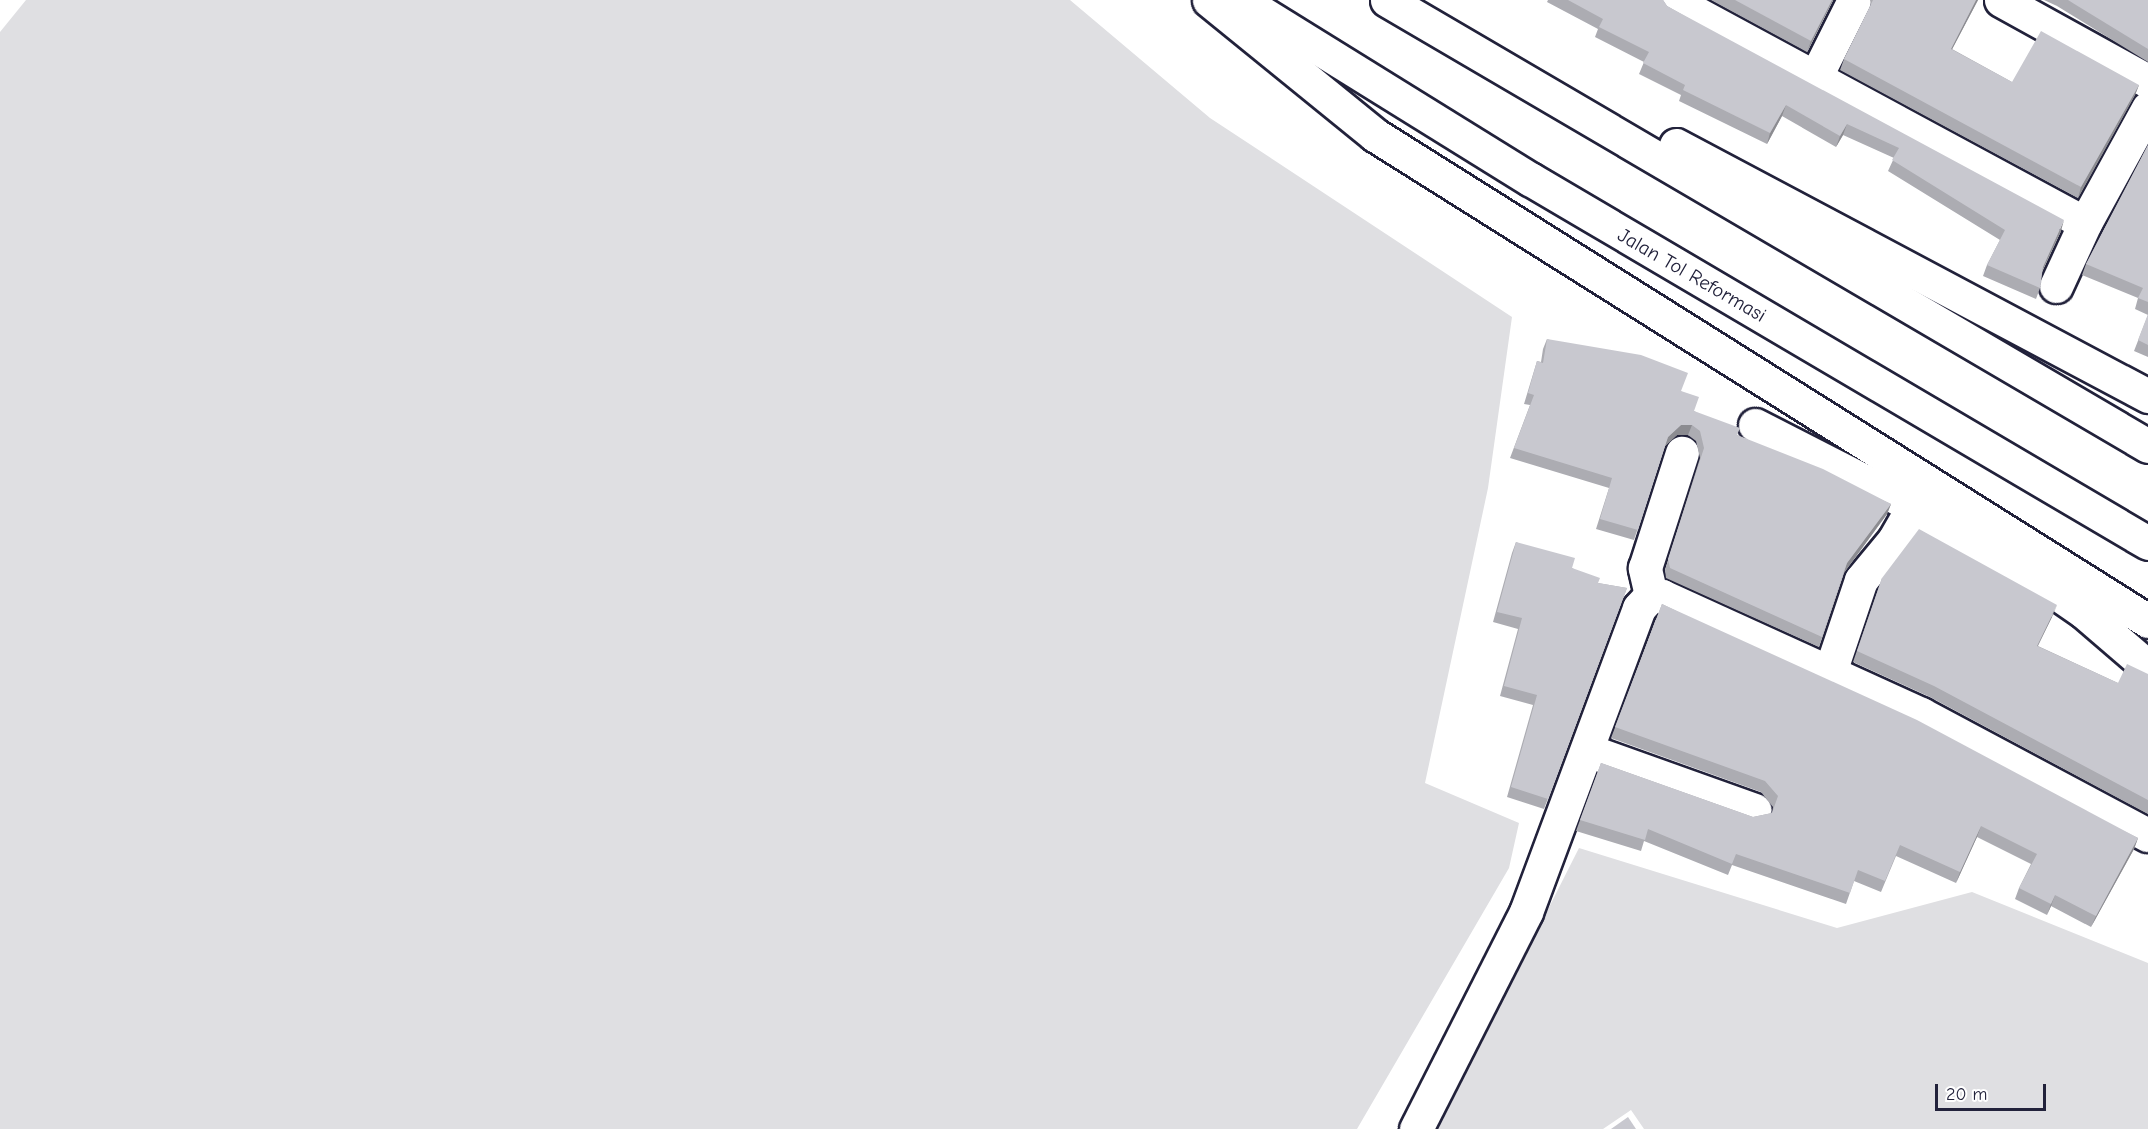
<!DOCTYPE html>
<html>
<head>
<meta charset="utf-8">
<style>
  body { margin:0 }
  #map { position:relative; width:2148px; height:1129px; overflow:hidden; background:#fff; font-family:"Comic Neue",sans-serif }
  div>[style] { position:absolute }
  .green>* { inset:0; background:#dfdfe2 }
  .roads { filter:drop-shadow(2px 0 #22223b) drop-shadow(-2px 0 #22223b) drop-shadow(0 2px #22223b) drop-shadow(0 -2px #22223b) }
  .minor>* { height:33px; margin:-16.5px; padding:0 16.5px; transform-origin:16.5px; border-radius:16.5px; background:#fff }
  .motorway>* { height:33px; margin:-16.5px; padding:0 16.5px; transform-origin:16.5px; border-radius:16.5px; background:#fff }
  .wall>* { inset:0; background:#acacb2 }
  .shaded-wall>* { inset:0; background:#8c8c91 }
  .building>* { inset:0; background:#c8c8cf }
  span { translate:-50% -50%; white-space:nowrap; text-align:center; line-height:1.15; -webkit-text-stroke:5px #fff; paint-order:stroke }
  .street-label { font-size:20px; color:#22223b }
  .scale { position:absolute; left:1935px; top:1084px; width:111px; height:27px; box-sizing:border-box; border:3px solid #22223b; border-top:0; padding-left:8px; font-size:18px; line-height:21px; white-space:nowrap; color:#22223b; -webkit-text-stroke:4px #fff; paint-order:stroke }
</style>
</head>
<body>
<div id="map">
  <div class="green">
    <i style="clip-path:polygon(26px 0,1070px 0,1210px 118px,1512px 317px,1488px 488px,1425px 783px,1519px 823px,1509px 868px,1357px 1129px,0 1129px,0 32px)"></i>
    <i style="clip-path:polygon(1579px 848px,1837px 928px,1972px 892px,2148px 963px,2148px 1129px,1644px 1129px,1631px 1110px,1603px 1129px,1437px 1129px)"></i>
  </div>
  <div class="roads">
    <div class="minor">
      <i style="left:1672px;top:0;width:469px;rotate:28.4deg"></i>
      <i style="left:2085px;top:223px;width:131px;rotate:-61.3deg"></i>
      <i style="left:2001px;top:0;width:168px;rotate:28.9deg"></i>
      <i style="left:1816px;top:76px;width:85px;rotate:-63.4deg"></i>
      <i style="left:2056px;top:286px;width:69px;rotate:-65.3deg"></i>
      <i style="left:1755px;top:425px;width:154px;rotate:27.1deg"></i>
      <i style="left:1892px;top:495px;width:155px;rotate:29.9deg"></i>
      <i style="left:2026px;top:572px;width:70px;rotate:34.6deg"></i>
      <i style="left:2084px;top:612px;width:84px;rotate:40.7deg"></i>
      <i style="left:1651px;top:595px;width:28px;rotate:-103deg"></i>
      <i style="left:1645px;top:568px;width:121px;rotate:-72.2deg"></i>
      <i style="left:1830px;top:672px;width:97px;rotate:-71.4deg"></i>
      <i style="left:1861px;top:580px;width:52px;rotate:-50.5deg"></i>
      <i style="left:1894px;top:540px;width:38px;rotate:-60deg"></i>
      <i style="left:1587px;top:750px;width:178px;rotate:19.7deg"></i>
      <i style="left:1416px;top:1129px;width:243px;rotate:-63.1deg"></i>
      <i style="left:1526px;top:912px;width:324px;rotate:-69.6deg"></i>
      <i style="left:1639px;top:608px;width:18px;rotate:-47deg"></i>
      <i style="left:1651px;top:595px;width:11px;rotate:5deg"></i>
      <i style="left:1662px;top:596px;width:285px;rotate:24.5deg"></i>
      <i style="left:1921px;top:714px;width:257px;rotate:28.1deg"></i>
    </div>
    <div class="motorway">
      <i style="left:1209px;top:0;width:214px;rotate:39.1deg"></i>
      <i style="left:1375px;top:135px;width:913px;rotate:32.16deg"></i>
      <i style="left:1241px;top:0;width:340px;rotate:31.8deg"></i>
      <i style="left:1530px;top:179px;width:717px;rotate:30.5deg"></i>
      <i style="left:1387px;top:0;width:882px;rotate:30.37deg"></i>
      <i style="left:1676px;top:145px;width:535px;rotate:28deg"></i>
    </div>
  </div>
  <div class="wall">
    <i style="clip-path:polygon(1548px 0,1663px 0,1667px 6px,2061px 231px,2042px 271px,2040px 288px,2036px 299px,1983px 276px,1987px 265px,2000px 240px,1888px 171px,1894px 158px,1843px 135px,1836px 147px,1782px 116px,1767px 144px,1679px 101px,1681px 95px,1639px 74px,1644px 62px,1595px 37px,1598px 29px,1547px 2px)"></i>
    <i style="clip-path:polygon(1711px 0,1833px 0,1807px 52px)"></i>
    <i style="clip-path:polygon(1870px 0,1978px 0,1952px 49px,2012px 82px,2139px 85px,2135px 95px,2078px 198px,1840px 70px,1844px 59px,1871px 5px)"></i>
    <i style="clip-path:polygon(2044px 0,2148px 0,2148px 62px,2057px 6px)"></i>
    <i style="clip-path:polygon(2148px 145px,2148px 357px,2134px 351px,2148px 315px,2135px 309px,2138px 298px,2082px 275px,2086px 264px)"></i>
    <i style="clip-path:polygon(1547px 339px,1681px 391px,1694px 411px,1737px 435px,1891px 504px,1887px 514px,1844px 573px,1819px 647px,1666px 578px,1665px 570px,1700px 458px,1696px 441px,1688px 435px,1677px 435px,1665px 446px,1634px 540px,1596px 529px,1609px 488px,1510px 458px,1530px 405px,1524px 404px,1537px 361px,1541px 362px,1543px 349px)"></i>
    <i style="clip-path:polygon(1516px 542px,1572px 568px,1598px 583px,1627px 588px,1544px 809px,1507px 797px,1533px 705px,1500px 696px,1518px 629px,1493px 622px,1512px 553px)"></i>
    <i style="clip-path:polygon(1882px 578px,2052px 617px,2038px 646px,2118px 683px,2148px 674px,2148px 814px,1930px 697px,1853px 662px)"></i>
    <i style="clip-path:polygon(1662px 604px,2138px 838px,2134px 849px,2091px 927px,2051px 906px,2047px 915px,2015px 899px,2019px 888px,2031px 864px,1977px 837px,1956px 883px,1896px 856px,1881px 892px,1854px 881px,1846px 904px,1732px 865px,1728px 875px,1644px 841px,1641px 851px,1576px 831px,1601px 763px,1753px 817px,1772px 813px,1773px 807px,1761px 792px,1611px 738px)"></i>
  </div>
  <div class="shaded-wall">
    <i style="clip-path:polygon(1832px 0,1833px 0,1807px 52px,1811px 41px)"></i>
    <i style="clip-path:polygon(1976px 0,1978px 0,1947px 59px,1951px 49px)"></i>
    <i style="clip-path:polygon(2139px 85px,2135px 95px,2078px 198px,2081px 187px)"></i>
    <i style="clip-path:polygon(1786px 105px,1782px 116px,1767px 144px,1770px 133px)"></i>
    <i style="clip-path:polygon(1847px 124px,1843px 135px,1836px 147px,1840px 136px)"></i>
    <i style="clip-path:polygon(2064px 220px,2061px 231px,2039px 278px,2043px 267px)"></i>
    <i style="clip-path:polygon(1681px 425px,1692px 425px,1688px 435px,1677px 435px,1664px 447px,1668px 437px)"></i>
    <i style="clip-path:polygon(1891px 504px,1887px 514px,1843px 574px,1847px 563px)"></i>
    <i style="clip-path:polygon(2057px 605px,2052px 617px,2032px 657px,2037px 646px)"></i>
    <i style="clip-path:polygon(1981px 826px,1977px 837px,1956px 883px,1960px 872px)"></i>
    <i style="clip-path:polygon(2138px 838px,2134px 849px,2091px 927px,2096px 916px)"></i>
    <i style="clip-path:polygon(2055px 895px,2051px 906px,2047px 915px,2051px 904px)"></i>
  </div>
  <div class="building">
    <i style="clip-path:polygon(1568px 0,1663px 0,1667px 6px,2064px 220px,2043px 267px,2040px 288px,1987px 265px,2005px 230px,1892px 160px,1899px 148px,1847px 124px,1840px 136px,1786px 105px,1770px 133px,1683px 90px,1685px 85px,1643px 63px,1649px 52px,1599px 27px,1603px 19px)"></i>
    <i style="clip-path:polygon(1735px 0,1832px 0,1811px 41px)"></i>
    <i style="clip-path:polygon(1873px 0,1976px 0,1951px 49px,2012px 82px,2041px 31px,2139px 85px,2081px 187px,1844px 59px)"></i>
    <i style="clip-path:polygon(2068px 0,2148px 0,2148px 49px)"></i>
    <i style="clip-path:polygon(2148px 145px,2148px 302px,2138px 298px,2143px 288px,2086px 264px)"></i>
    <i style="clip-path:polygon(2148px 314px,2148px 345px,2138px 340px)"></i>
    <i style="clip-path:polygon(1547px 339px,1641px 355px,1688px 373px,1681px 391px,1699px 397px,1694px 411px,1740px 428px,1737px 435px,1823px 469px,1891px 504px,1847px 563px,1822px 637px,1670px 568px,1668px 559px,1704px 448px,1700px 431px,1692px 425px,1681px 425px,1668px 437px,1638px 530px,1600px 519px,1612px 478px,1514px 448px,1534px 395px,1528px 393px,1537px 361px,1543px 363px)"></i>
    <i style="clip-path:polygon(1919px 529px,2057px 605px,2037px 646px,2118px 683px,2127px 664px,2148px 674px,2148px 800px,1934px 686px,1857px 651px,1882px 578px)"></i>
    <i style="clip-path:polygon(1516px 542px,1575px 558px,1572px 568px,1600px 578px,1598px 583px,1627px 588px,1548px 799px,1511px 787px,1537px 695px,1504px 686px,1522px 618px,1497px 612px)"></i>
    <i style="clip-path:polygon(1662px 604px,1917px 720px,2138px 838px,2096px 916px,2055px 895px,2051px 904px,2019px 888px,2037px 854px,1981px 826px,1960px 872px,1900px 845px,1885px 881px,1858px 870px,1850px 893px,1736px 854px,1732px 864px,1648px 829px,1645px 840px,1580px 820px,1601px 763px,1753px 817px,1772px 813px,1778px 796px,1765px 781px,1615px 727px)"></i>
    <i style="clip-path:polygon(1628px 1117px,1636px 1129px,1611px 1129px)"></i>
  </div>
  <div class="street-label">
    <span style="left:1692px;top:275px;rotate:30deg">Jalan Tol Reformasi</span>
  </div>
  <div class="scale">20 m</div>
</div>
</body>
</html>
